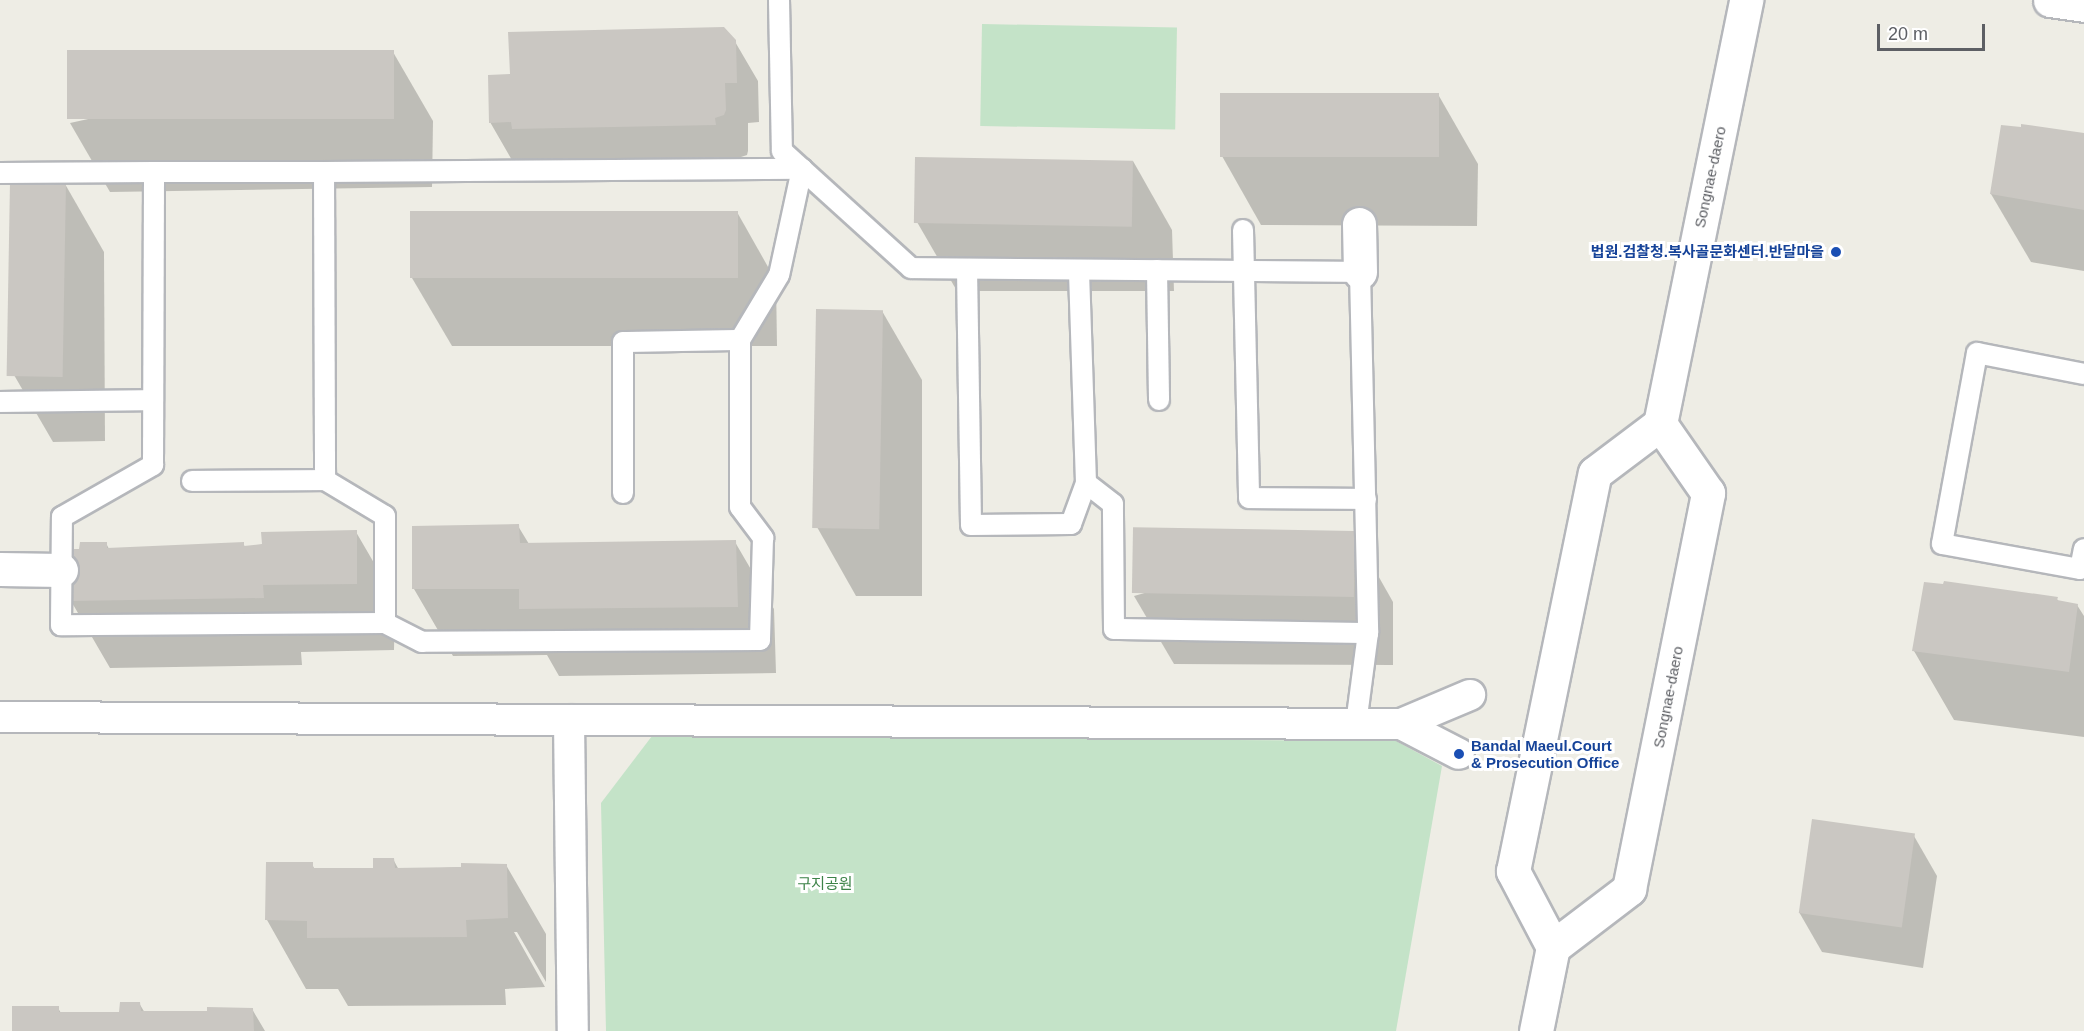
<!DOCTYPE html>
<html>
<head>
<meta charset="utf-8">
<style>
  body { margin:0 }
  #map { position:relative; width:2084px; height:1031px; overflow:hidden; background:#eeede5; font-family:Helvetica,"Noto Sans KR",sans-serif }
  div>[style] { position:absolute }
  .green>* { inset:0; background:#c4e3c8; transform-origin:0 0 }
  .shadow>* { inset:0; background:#0003 }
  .building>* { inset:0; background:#cac7c2; transform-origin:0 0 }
  .roads { filter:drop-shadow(2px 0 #b5b7bb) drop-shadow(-2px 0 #b5b7bb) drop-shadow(0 2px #b5b7bb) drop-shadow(0 -2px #b5b7bb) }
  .service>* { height:20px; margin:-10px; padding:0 10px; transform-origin:10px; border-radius:10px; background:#fff }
  .pedestrian>* { height:30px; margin:-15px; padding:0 15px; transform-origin:15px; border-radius:15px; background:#fff }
  .minor>* { height:33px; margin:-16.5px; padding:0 16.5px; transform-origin:16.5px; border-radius:16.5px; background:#fff }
  .tertiary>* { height:33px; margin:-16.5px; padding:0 16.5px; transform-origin:16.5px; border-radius:16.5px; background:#fff }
  .dots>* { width:16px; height:16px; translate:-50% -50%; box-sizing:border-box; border:3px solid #fff; border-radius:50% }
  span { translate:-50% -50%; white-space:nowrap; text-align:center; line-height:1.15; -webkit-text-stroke:6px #fff; paint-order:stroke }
  .street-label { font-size:15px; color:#5d5f64 }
  .transit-label { font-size:15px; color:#164399; font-weight:700 }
  .right { translate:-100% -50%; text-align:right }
  .left { translate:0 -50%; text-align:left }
  .park-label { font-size:15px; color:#3d8348 }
  .scale { position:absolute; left:1877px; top:24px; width:108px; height:27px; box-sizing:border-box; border:3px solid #5d5f64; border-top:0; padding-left:8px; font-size:18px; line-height:21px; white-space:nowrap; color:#5d5f64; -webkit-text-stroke:4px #fff; paint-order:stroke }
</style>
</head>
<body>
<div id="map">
  <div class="green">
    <i style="left:982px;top:24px;width:195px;height:102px;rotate:1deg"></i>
    <i style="clip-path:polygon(652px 736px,1396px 741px,1442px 766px,1396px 1031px,606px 1031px,601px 803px)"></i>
  </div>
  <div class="shadow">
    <i style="clip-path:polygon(734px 40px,758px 81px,759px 122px,748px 123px,748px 151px,747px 155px,738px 158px,738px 164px,513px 162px,490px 122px,512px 76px)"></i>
    <i style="clip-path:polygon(393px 52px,433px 121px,432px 187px,110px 192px,70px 123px)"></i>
    <i style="clip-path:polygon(1439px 96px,1478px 164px,1477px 226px,1261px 225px,1222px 156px)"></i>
    <i style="clip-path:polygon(2084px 135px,2084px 271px,2031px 262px,1991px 194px)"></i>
    <i style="clip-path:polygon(1133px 161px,1172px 230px,1174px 291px,957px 291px,917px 222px)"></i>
    <i style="clip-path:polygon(65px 184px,104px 252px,105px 441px,53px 442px,14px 375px)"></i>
    <i style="clip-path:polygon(737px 212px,776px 281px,777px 346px,452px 346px,412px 278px)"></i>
    <i style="clip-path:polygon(882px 311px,922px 380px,922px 596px,856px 596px,817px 527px)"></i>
    <i style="clip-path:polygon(518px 526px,529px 544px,735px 542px,774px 609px,776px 673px,559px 676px,547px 655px,453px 656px,414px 589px)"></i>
    <i style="clip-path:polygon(356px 532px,395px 599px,394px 650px,301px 652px,302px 665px,110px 668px,71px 601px,80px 550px,106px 543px,109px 549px,243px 543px,245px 547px)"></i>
    <i style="clip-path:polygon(1354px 533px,1393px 602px,1393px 665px,1174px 664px,1134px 596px)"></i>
    <i style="clip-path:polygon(2057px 599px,2059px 602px,2077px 605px,2084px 616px,2084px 737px,1954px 720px,1914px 651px)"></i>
    <i style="clip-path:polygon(1914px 836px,1937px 876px,1923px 968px,1822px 952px,1799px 912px)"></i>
    <i style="clip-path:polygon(393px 859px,399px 870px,506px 865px,546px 934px,546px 982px,517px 932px,514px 932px,545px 987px,505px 989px,506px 1005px,348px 1006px,338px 989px,306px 989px,267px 920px,312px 864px,315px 870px,375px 870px)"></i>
    <i style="clip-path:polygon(139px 1003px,145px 1013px,208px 1013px,252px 1009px,265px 1031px,13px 1031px,58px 1008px,61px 1013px,121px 1013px)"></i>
  </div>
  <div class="building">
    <i style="clip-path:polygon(724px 27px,736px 40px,737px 83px,725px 83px,726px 110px,724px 115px,715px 118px,716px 125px,512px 129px,511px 122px,489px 123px,488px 75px,510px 74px,508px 32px)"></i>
    <i style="left:394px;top:50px;width:69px;height:327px;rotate:90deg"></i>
    <i style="left:1220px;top:93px;width:219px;height:64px"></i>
    <i style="clip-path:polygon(2021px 124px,2084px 133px,2084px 210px,1990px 194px,2001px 125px,2021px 127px)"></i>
    <i style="left:915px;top:157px;width:218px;height:66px;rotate:1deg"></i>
    <i style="left:10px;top:182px;width:56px;height:194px;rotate:1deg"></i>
    <i style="left:738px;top:211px;width:67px;height:328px;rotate:90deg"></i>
    <i style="left:816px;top:309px;width:67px;height:219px;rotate:1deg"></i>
    <i style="clip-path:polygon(519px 524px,520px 543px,736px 540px,738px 607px,519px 609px,519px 589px,412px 589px,412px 526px)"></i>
    <i style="clip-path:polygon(357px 530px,357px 584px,263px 585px,264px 598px,70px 601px,69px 549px,79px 549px,80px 542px,107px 542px,107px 548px,244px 542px,244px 546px,262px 544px,261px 532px)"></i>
    <i style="left:1355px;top:531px;width:66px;height:222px;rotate:91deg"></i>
    <i style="clip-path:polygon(1944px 581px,2058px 597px,2057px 600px,2078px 604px,2069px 672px,1912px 651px,1924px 582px,1943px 584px)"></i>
    <i style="left:1812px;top:819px;width:104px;height:95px;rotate:8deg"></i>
    <i style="clip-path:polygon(373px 858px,394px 858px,395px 868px,461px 867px,461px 863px,507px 864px,508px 918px,466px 920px,467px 937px,307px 938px,307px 921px,265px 920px,266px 862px,313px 862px,313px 868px,373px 868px)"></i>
    <i style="clip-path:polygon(120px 1002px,140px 1002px,141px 1011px,207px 1011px,207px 1007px,253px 1008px,254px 1031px,12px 1031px,12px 1006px,59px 1006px,59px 1012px,119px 1012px)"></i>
  </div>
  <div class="roads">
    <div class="service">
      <i style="left:779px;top:0;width:151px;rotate:88.9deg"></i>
      <i style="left:782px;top:151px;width:174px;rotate:42.2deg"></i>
      <i style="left:911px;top:268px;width:449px;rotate:0.5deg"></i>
      <i style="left:1360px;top:272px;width:361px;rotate:88.7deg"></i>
      <i style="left:1368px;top:633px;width:254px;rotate:-179.1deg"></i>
      <i style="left:1114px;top:629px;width:125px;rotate:-90.5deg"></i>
      <i style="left:1113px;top:504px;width:34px;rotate:-142deg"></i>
      <i style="left:1086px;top:483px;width:213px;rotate:-91.9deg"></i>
      <i style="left:324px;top:172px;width:308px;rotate:89.8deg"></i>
      <i style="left:325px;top:480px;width:70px;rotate:31deg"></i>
      <i style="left:385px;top:516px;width:107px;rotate:90deg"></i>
      <i style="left:0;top:173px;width:154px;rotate:-0.4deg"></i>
      <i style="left:154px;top:172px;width:170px"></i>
      <i style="left:324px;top:172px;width:478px;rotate:-0.4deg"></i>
      <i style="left:802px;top:169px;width:108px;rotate:102.2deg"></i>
      <i style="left:779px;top:275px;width:76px;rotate:121deg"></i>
      <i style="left:740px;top:340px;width:167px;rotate:90deg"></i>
      <i style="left:740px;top:507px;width:39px;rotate:53deg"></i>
      <i style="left:763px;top:538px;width:102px;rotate:91.7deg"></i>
      <i style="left:760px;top:640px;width:338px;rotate:179.7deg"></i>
      <i style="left:422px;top:642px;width:42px;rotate:-152.8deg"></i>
      <i style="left:385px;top:623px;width:324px;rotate:179.6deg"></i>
      <i style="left:61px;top:625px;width:108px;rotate:-89.5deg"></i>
      <i style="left:62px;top:517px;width:105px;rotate:-29.7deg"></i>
      <i style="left:153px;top:465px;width:293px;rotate:-89.8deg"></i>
      <i style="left:1243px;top:230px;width:268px;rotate:88.7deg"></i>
      <i style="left:1249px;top:498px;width:117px;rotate:0.5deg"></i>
      <i style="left:967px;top:269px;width:256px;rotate:89.1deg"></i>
      <i style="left:971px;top:525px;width:100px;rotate:-0.6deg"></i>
      <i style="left:1071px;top:524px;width:44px;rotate:-69.9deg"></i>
      <i style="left:1157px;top:270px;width:130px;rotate:89.1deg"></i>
      <i style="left:2084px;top:374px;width:109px;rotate:-168.9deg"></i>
      <i style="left:1977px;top:353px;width:194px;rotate:100.4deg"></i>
      <i style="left:1942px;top:544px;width:140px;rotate:10.3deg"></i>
      <i style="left:2080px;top:569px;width:20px;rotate:-79deg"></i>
      <i style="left:0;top:402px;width:153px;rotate:-0.7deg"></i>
      <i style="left:192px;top:481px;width:133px;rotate:-0.4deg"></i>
      <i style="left:623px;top:493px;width:151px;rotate:-90deg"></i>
      <i style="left:623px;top:342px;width:117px;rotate:-1deg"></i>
      <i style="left:1356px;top:724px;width:92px;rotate:-82.5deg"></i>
    </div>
    <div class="pedestrian">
      <i style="left:0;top:717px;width:1401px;rotate:0.29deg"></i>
      <i style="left:1401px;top:724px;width:75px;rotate:-22.8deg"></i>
      <i style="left:569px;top:720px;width:311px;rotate:89.3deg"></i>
      <i style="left:1401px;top:724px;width:65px;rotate:27.3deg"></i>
    </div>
    <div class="minor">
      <i style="left:1359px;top:224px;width:48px;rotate:88.8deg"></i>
      <i style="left:0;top:569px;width:61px;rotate:0.9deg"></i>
    </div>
    <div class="tertiary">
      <i style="left:2050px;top:0;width:34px;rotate:8deg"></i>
      <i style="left:1553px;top:947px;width:96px;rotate:-37.3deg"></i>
      <i style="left:1629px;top:889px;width:404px;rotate:-78.7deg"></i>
      <i style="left:1708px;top:493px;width:84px;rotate:-124.8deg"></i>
      <i style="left:1536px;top:1031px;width:86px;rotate:-78.6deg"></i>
      <i style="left:1553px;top:947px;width:86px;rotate:-117.8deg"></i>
      <i style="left:1513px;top:871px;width:406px;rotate:-78.4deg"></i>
      <i style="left:1595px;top:473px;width:81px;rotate:-37deg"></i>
      <i style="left:1660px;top:424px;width:433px;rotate:-78.5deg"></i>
    </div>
  </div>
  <div class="dots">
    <i style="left:1836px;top:252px;background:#1a4fb4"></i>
    <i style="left:1459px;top:754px;background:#1a4fb4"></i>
  </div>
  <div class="street-label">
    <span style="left:1710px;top:177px;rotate:-78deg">Songnae-daero</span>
    <span style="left:1668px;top:697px;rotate:-79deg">Songnae-daero</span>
  </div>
  <div class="transit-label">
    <span class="right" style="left:1824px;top:252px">법원.검찰청.복사골문화센터.반달마을</span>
    <span class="left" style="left:1471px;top:754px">Bandal Maeul.Court<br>&amp; Prosecution Office</span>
  </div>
  <div class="park-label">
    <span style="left:825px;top:884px">구지공원</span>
  </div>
  <div class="scale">20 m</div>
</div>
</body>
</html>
